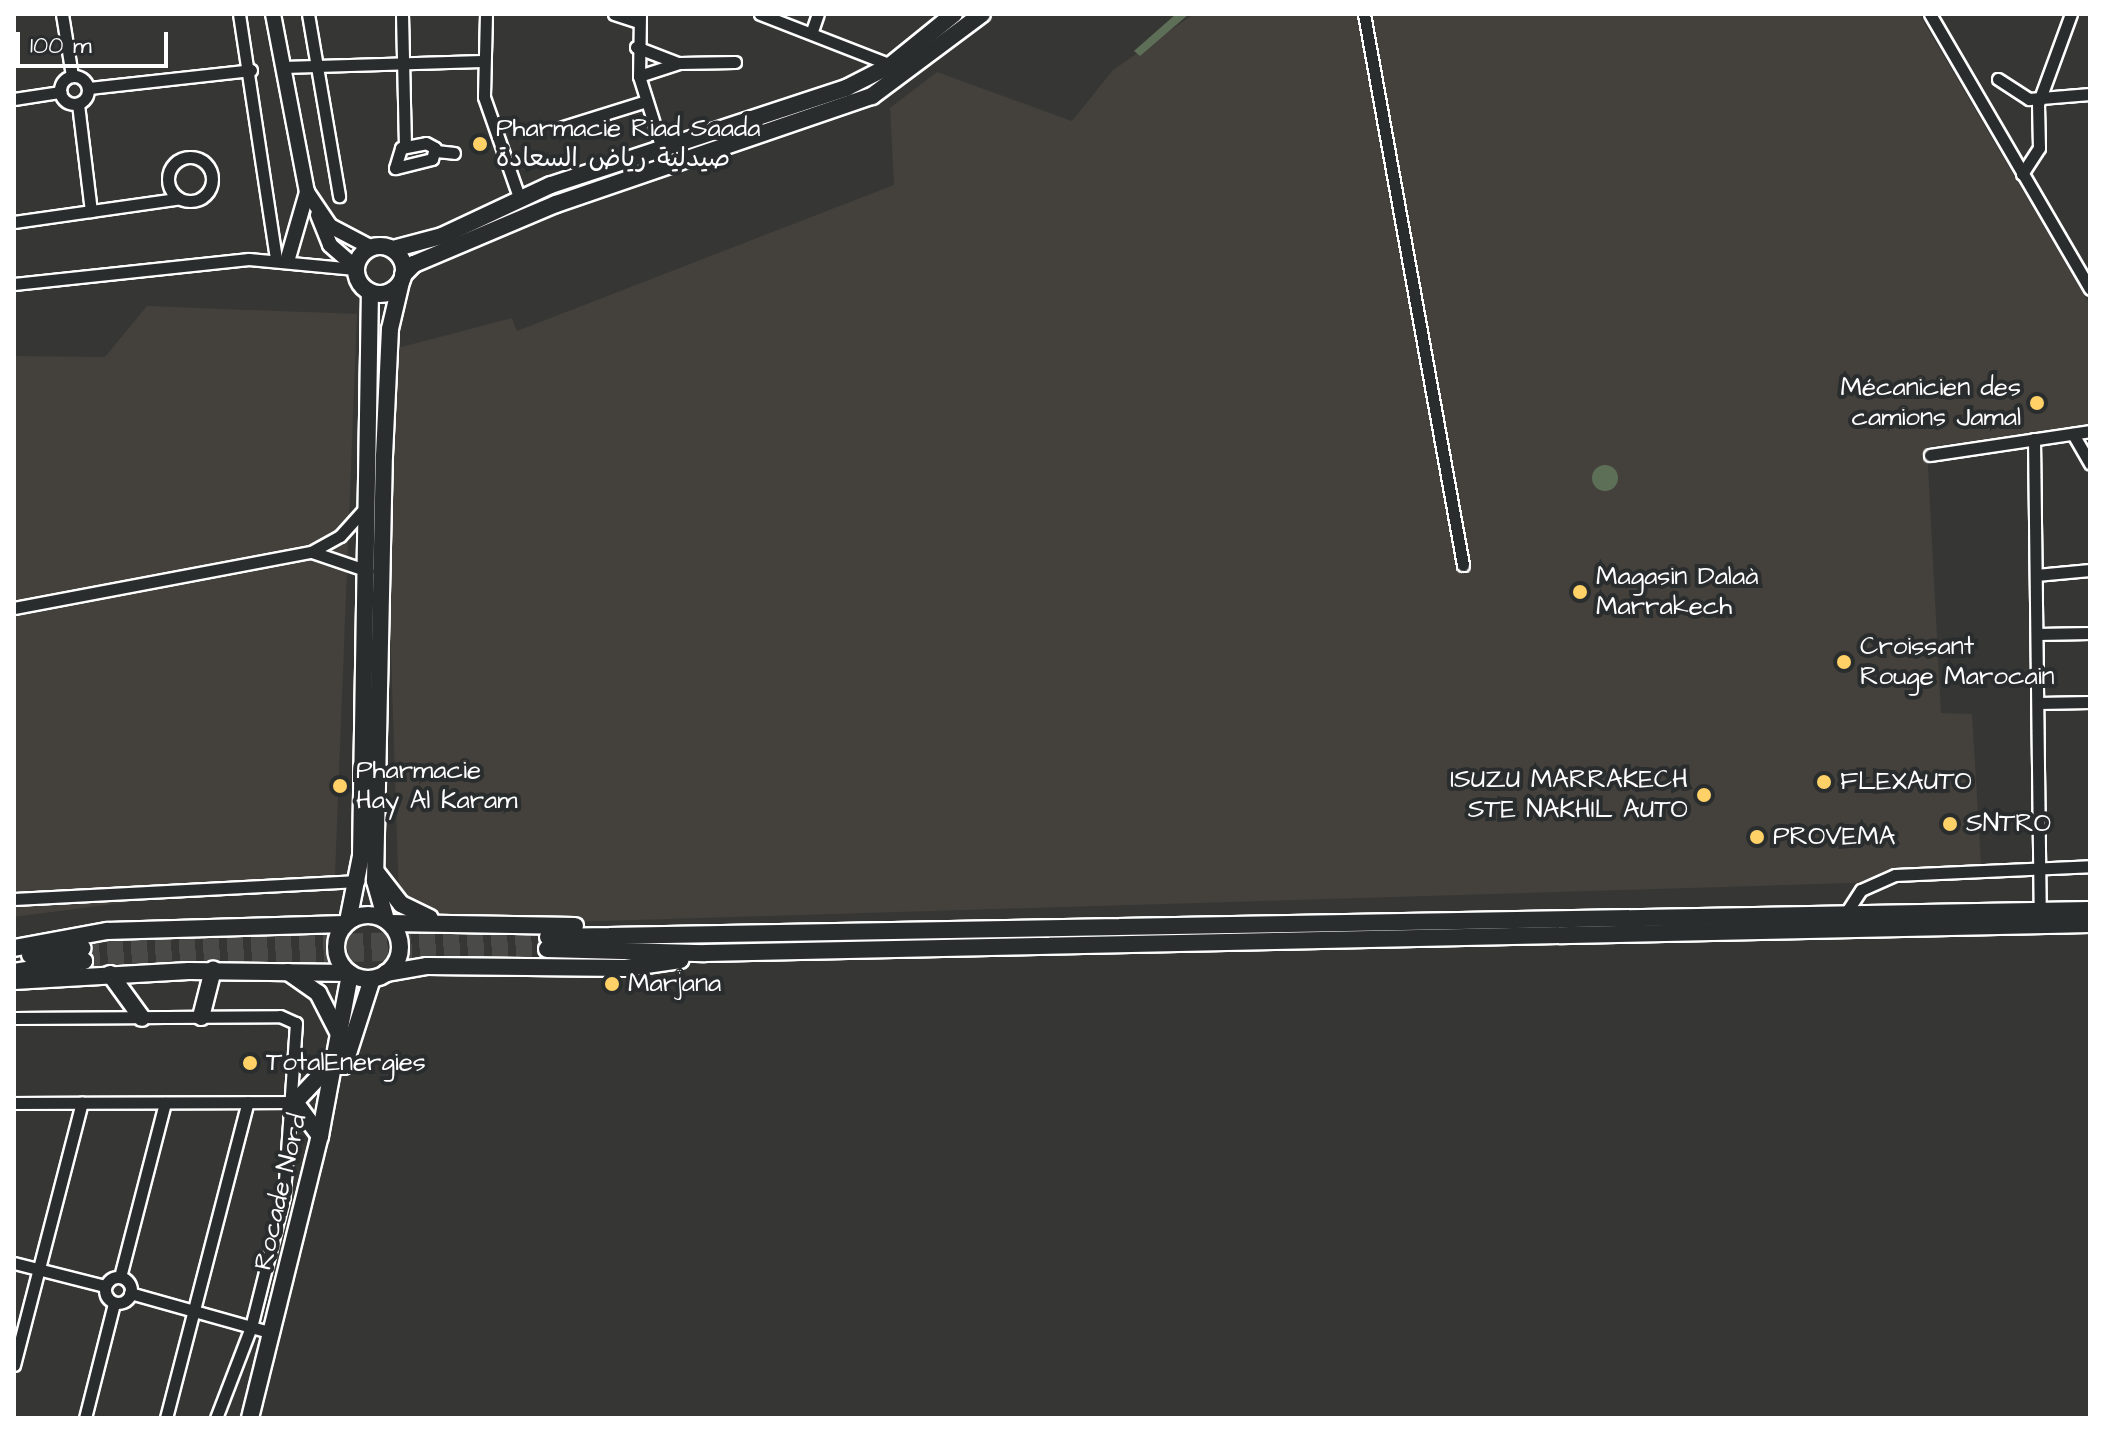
<!DOCTYPE html>
<html>
<head>
<meta charset="utf-8">
<style>
  body { margin:0 }
  #map { position:relative; width:2104px; height:1432px; overflow:hidden; background:#363634; font-family:"Architects Daughter","Playpen Sans Arabic",sans-serif }
  div>[style] { position:absolute }
  .built>* { inset:0; background:#44413c }
  .green>* { inset:0; background:#5e6f58 }
  .round { border-radius:50% }
  .highway-tunnel>* { height:16px; margin-top:-8px; transform-origin:0; background:repeating-linear-gradient(90deg,#4a4a48 0 16px,transparent 0 24px) }
  .roads { filter:drop-shadow(2px 0 #fff) drop-shadow(-2px 0 #fff) drop-shadow(0 2px #fff) drop-shadow(0 -2px #fff) }
  .minor>* { height:11px; margin:-5.5px; padding:0 5.5px; transform-origin:5.5px; border-radius:5.5px; background:#2a2d2e }
  .minor>.ring { margin:-5.5px; padding:0; box-sizing:content-box; background:none; border:11px solid #2a2d2e; border-radius:50% }
  .major>* { height:14px; margin:-7px; padding:0 7px; transform-origin:7px; border-radius:7px; background:#2a2d2e }
  .highway>* { height:16px; margin:-8px; padding:0 8px; transform-origin:8px; border-radius:8px; background:#2a2d2e }
  .highway>.ring { margin:-8px; padding:0; box-sizing:content-box; background:none; border:16px solid #2a2d2e; border-radius:50% }
  .dots>* { width:22px; height:22px; translate:-50% -50%; box-sizing:border-box; border:4px solid #2a2d2e; border-radius:50% }
  span { translate:-50% -50%; white-space:nowrap; text-align:center; line-height:1.15; -webkit-text-stroke:8px #2a2d2e; paint-order:stroke }
  .poi-label { font-size:26px; color:#fff }
  .left { translate:0 -50%; text-align:left }
  .right { translate:-100% -50%; text-align:right }
  .street-label { font-size:26px; color:#fff }
  .frame { position:absolute; inset:0; border:16px solid #fff; pointer-events:none }
  .scale { position:absolute; left:16px; top:32px; width:152px; height:36px; box-sizing:border-box; border:4px solid #fff; border-top:0; padding-left:10px; font-size:24px; line-height:28px; white-space:nowrap; color:#fff; -webkit-text-stroke:6px #2a2d2e; paint-order:stroke }
</style>
</head>
<body>
<div id="map">
  <div class="built">
    <i style="clip-path:polygon(1194px 14px,1919px 14px,2090px 305px,2090px 425px,1927px 447px,1941px 713px,1972px 714px,1982px 879px,439px 926px,399px 903px,384px 433px,390px 350px,512px 318px,517px 331px,894px 185px,890px 108px,937px 72px,1072px 121px,1113px 70px)"></i>
    <i style="clip-path:polygon(147px 306px,357px 314px,335px 875px,14px 917px,14px 356px,105px 357px)"></i>
  </div>
  <div class="green">
    <i style="clip-path:polygon(1176px 14px,1189px 14px,1140px 56px,1134px 51px)"></i>
    <i class="round" style="left:1592px;top:465px;width:26px;height:26px"></i>
  </div>
  <div class="highway-tunnel">
    <i style="left:83px;top:948px;width:465px;rotate:-1.4deg"></i>
    <i style="left:84px;top:961px;width:463px;rotate:-1.5deg"></i>
  </div>
  <div class="roads">
    <div class="minor">
      <i style="left:62px;top:14px;width:63px;rotate:80.8deg"></i>
      <i style="left:239px;top:14px;width:247px;rotate:81.4deg"></i>
      <i style="left:308px;top:14px;width:185px;rotate:80.3deg"></i>
      <i style="left:402px;top:14px;width:132px;rotate:88.7deg"></i>
      <i style="left:486px;top:14px;width:83px;rotate:91.4deg"></i>
      <i style="left:484px;top:97px;width:109px;rotate:70.7deg"></i>
      <i style="left:614px;top:14px;width:25px;rotate:18deg"></i>
      <i style="left:640px;top:14px;width:62px;rotate:90.9deg"></i>
      <i style="left:639px;top:76px;width:77px;rotate:72.5deg"></i>
      <i style="left:760px;top:14px;width:141px;rotate:21.3deg"></i>
      <i style="left:1364px;top:14px;width:560px;rotate:79.81deg"></i>
      <i style="left:1930px;top:14px;width:318px;rotate:59.8deg"></i>
      <i style="left:812px;top:31px;width:18px;rotate:-71deg"></i>
      <i style="left:636px;top:47px;width:45px;rotate:20.9deg"></i>
      <i style="left:283px;top:67px;width:199px;rotate:-1.7deg"></i>
      <i class="ring" style="left:60px;top:76px;width:17px;height:17px"></i>
      <i style="left:639px;top:76px;width:42px;rotate:-18deg"></i>
      <i style="left:679px;top:63px;width:56px;rotate:-1deg"></i>
      <i style="left:1998px;top:79px;width:37px;rotate:33deg"></i>
      <i style="left:2029px;top:99px;width:61px;rotate:-4.7deg"></i>
      <i style="left:89px;top:88px;width:163px;rotate:-6.3deg"></i>
      <i style="left:14px;top:99px;width:47px;rotate:-8.7deg"></i>
      <i style="left:78px;top:104px;width:108px;rotate:83.1deg"></i>
      <i style="left:563px;top:127px;width:84px;rotate:-17.4deg"></i>
      <i style="left:426px;top:143px;width:10px;rotate:29deg"></i>
      <i style="left:435px;top:148px;width:11px;rotate:105deg"></i>
      <i style="left:432px;top:159px;width:38px;rotate:166deg"></i>
      <i style="left:395px;top:168px;width:21px;rotate:-73deg"></i>
      <i style="left:401px;top:148px;width:25px;rotate:-11deg"></i>
      <i style="left:436px;top:151px;width:18px;rotate:6deg"></i>
      <i class="ring" style="left:168px;top:157px;width:33px;height:33px"></i>
      <i style="left:2022px;top:174px;width:31px;rotate:-57deg"></i>
      <i style="left:2039px;top:148px;width:44px;rotate:-91.3deg"></i>
      <i style="left:2038px;top:104px;width:96px;rotate:-69.9deg"></i>
      <i style="left:14px;top:222px;width:164px;rotate:-8.1deg"></i>
      <i style="left:14px;top:284px;width:236px;rotate:-6.1deg"></i>
      <i style="left:249px;top:259px;width:106px;rotate:5.4deg"></i>
      <i style="left:2073px;top:434px;width:34px;rotate:60deg"></i>
      <i style="left:2034px;top:439px;width:472px;rotate:89.3deg"></i>
      <i style="left:1930px;top:455px;width:162px;rotate:-8.5deg"></i>
      <i style="left:312px;top:552px;width:59px;rotate:18.7deg"></i>
      <i style="left:2036px;top:575px;width:54px;rotate:-5.3deg"></i>
      <i style="left:14px;top:608px;width:302px;rotate:-10.7deg"></i>
      <i style="left:311px;top:552px;width:33px;rotate:-29deg"></i>
      <i style="left:340px;top:536px;width:40px;rotate:-48deg"></i>
      <i style="left:2037px;top:634px;width:53px;rotate:-1.1deg"></i>
      <i style="left:2038px;top:703px;width:52px;rotate:-1.1deg"></i>
      <i style="left:14px;top:899px;width:345px;rotate:-3deg"></i>
      <i style="left:1844px;top:916px;width:31px;rotate:-57deg"></i>
      <i style="left:1861px;top:890px;width:37px;rotate:-24deg"></i>
      <i style="left:1895px;top:875px;width:195px;rotate:-2.6deg"></i>
      <i style="left:14px;top:1018px;width:266px;rotate:-0.4deg"></i>
      <i style="left:280px;top:1016px;width:17px;rotate:24deg"></i>
      <i style="left:296px;top:1023px;width:173px;rotate:94deg"></i>
      <i style="left:284px;top:1196px;width:135px;rotate:104.1deg"></i>
      <i style="left:251px;top:1327px;width:97px;rotate:111deg"></i>
      <i style="left:14px;top:1103px;width:281px;rotate:-0.2deg"></i>
      <i style="left:14px;top:1263px;width:94px;rotate:14.2deg"></i>
      <i class="ring" style="left:105px;top:1277px;width:15px;height:15px"></i>
      <i style="left:120px;top:1277px;width:180px;rotate:-75.5deg"></i>
      <i style="left:130px;top:1293px;width:148px;rotate:15.7deg"></i>
      <i style="left:14px;top:1365px;width:271px;rotate:-75.5deg"></i>
      <i style="left:85px;top:1418px;width:119px;rotate:-75.8deg"></i>
      <i style="left:166px;top:1418px;width:326px;rotate:-75.5deg"></i>
    </div>
    <div class="major">
      <i style="left:273px;top:14px;width:181px;rotate:79.2deg"></i>
      <i style="left:307px;top:192px;width:41px;rotate:55.9deg"></i>
      <i style="left:330px;top:226px;width:45px;rotate:27.7deg"></i>
      <i style="left:318px;top:215px;width:32px;rotate:68deg"></i>
      <i style="left:330px;top:245px;width:33px;rotate:41deg"></i>
      <i style="left:288px;top:258px;width:69px;rotate:-73.9deg"></i>
    </div>
    <div class="highway">
      <i class="ring" style="left:356px;top:246px;width:32px;height:32px"></i>
      <i style="left:393px;top:249px;width:51px;rotate:-14.9deg"></i>
      <i style="left:442px;top:236px;width:120px;rotate:-25.1deg"></i>
      <i style="left:551px;top:185px;width:311px;rotate:-18.2deg"></i>
      <i style="left:846px;top:88px;width:51px;rotate:-27.1deg"></i>
      <i style="left:891px;top:65px;width:81px;rotate:-39deg"></i>
      <i style="left:403px;top:275px;width:16px;rotate:-45deg"></i>
      <i style="left:414px;top:264px;width:154px;rotate:-22.9deg"></i>
      <i style="left:556px;top:204px;width:334px;rotate:-18.9deg"></i>
      <i style="left:872px;top:96px;width:137px;rotate:-36.7deg"></i>
      <i style="left:376px;top:872px;width:41px;rotate:52deg"></i>
      <i style="left:401px;top:904px;width:32px;rotate:26deg"></i>
      <i class="ring" style="left:336px;top:915px;width:48px;height:48px"></i>
      <i style="left:386px;top:920px;width:41px;rotate:-105.8deg"></i>
      <i style="left:375px;top:881px;width:425px;rotate:-88.8deg"></i>
      <i style="left:384px;top:456px;width:127px;rotate:-87.3deg"></i>
      <i style="left:390px;top:329px;width:48px;rotate:-76.8deg"></i>
      <i style="left:348px;top:921px;width:66px;rotate:-78.7deg"></i>
      <i style="left:361px;top:856px;width:564px;rotate:-89.09deg"></i>
      <i style="left:390px;top:923px;width:185px;rotate:0.9deg"></i>
      <i style="left:548px;top:937px;width:1542px;rotate:-1deg"></i>
      <i style="left:14px;top:948px;width:95px;rotate:-10.4deg"></i>
      <i style="left:107px;top:931px;width:238px;rotate:-1.7deg"></i>
      <i style="left:547px;top:949px;width:158px;rotate:1.5deg"></i>
      <i style="left:705px;top:953px;width:1385px;rotate:-1.2deg"></i>
      <i style="left:30px;top:955px;width:53px;rotate:-7.5deg"></i>
      <i style="left:14px;top:972px;width:71px;rotate:-8.9deg"></i>
      <i style="left:288px;top:972px;width:37px;rotate:35deg"></i>
      <i style="left:318px;top:993px;width:44px;rotate:62.9deg"></i>
      <i style="left:386px;top:973px;width:42px;rotate:-9.7deg"></i>
      <i style="left:427px;top:966px;width:199px;rotate:0.6deg"></i>
      <i style="left:626px;top:968px;width:55px;rotate:-8.4deg"></i>
      <i style="left:110px;top:974px;width:54px;rotate:54deg"></i>
      <i style="left:14px;top:981px;width:175px;rotate:-3.3deg"></i>
      <i style="left:189px;top:971px;width:160px;rotate:0.7deg"></i>
      <i style="left:201px;top:1017px;width:49px;rotate:-75.7deg"></i>
      <i style="left:344px;top:1066px;width:91px;rotate:-72.2deg"></i>
      <i style="left:320px;top:1136px;width:42px;rotate:-126.3deg"></i>
      <i style="left:295px;top:1102px;width:51px;rotate:-46.6deg"></i>
      <i style="left:250px;top:1418px;width:291px;rotate:-76.1deg"></i>
      <i style="left:320px;top:1136px;width:165px;rotate:-79.5deg"></i>
    </div>
  </div>
  <div class="dots">
    <i style="left:480px;top:144px;background:#ffd166"></i>
    <i style="left:2037px;top:403px;background:#ffd166"></i>
    <i style="left:1580px;top:592px;background:#ffd166"></i>
    <i style="left:1844px;top:662px;background:#ffd166"></i>
    <i style="left:1824px;top:782px;background:#ffd166"></i>
    <i style="left:340px;top:786px;background:#ffd166"></i>
    <i style="left:1704px;top:795px;background:#ffd166"></i>
    <i style="left:1950px;top:824px;background:#ffd166"></i>
    <i style="left:1757px;top:837px;background:#ffd166"></i>
    <i style="left:612px;top:984px;background:#ffd166"></i>
    <i style="left:250px;top:1063px;background:#ffd166"></i>
  </div>
  <div class="poi-label">
    <span class="left" style="left:496px;top:144px">Pharmacie Riad Saada<br>صيدلية رياض السعادة</span>
    <span class="right" style="left:2021px;top:403px">Mécanicien des<br>camions Jamal</span>
    <span class="left" style="left:1596px;top:592px">Magasin Dalaà<br>Marrakech</span>
    <span class="left" style="left:1860px;top:662px">Croissant<br>Rouge Marocain</span>
    <span class="left" style="left:356px;top:786px">Pharmacie<br>Hay Al Karam</span>
    <span class="right" style="left:1688px;top:795px">ISUZU MARRAKECH<br>STE NAKHIL AUTO</span>
    <span class="left" style="left:1840px;top:782px">FLEXAUTO</span>
    <span class="left" style="left:1966px;top:824px">SNTRO</span>
    <span class="left" style="left:1773px;top:837px">PROVEMA</span>
    <span class="left" style="left:628px;top:984px">Marjana</span>
    <span class="left" style="left:266px;top:1063px">TotalEnergies</span>
  </div>
  <div class="street-label">
    <span style="left:281px;top:1192px;rotate:-77deg">Rocade Nord</span>
  </div>
  <div class="frame"></div>
  <div class="scale">100 m</div>
</div>
</body>
</html>
